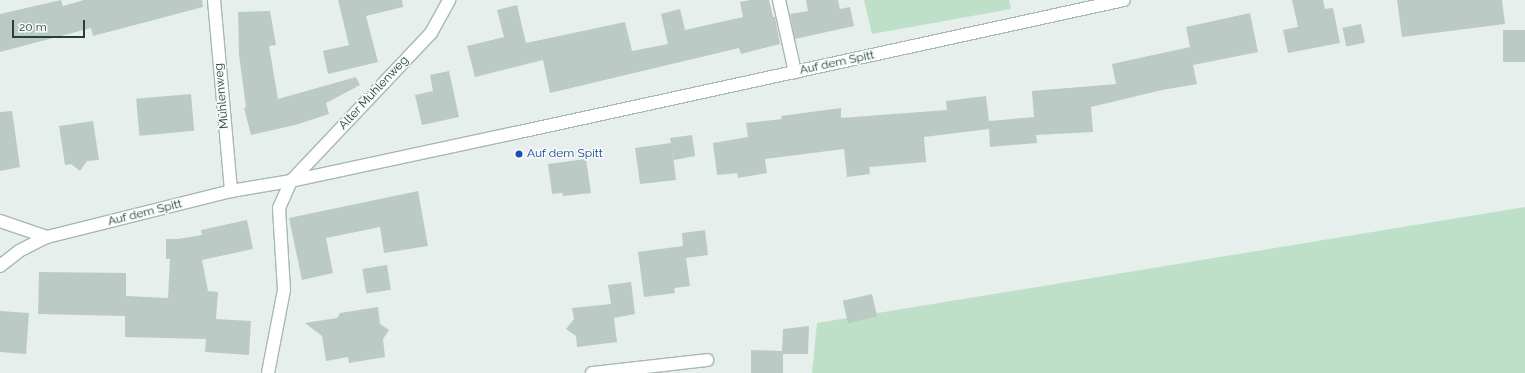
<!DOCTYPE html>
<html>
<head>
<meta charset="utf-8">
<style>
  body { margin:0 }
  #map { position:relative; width:1525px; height:373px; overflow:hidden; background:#e6efeb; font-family:Raleway,sans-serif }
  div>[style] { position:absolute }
  .green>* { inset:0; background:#bfe0c8 }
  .building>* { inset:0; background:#bbcac4; transform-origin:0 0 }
  .roads { filter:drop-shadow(1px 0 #a8b8b2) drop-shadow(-1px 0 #a8b8b2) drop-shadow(0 1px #a8b8b2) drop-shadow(0 -1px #a8b8b2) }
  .minor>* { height:12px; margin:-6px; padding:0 6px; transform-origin:6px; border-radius:6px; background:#fff }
  .dots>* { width:11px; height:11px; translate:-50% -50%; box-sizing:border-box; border:2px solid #f7fbf9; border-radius:50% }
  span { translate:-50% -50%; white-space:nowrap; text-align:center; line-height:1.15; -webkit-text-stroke:3px #f7fbf9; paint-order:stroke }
  .street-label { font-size:12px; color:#24423a }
  .transit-label { font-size:12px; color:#164399 }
  .left { translate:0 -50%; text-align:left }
  .scale { position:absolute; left:12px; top:20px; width:73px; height:18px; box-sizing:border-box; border:2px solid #24423a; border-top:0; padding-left:5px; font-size:12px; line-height:14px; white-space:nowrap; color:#24423a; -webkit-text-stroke:3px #f7fbf9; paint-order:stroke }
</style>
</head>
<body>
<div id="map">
  <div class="green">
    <i style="clip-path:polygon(864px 0,1009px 0,1011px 9px,872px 34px)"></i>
    <i style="clip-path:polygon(1525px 207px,1525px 373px,812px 373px,817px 323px)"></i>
  </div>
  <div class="building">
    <i style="clip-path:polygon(61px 0,63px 6px,84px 0,202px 0,203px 7px,93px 36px,91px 28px,0 52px,0 14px)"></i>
    <i style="clip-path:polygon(338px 0,402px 0,403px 7px,366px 16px,378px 62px,328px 74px,323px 51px,349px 45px)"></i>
    <i style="clip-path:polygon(750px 0,769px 0,773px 17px,775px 17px,780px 44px,741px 54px,739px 48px,550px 93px,543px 60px,475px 77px,467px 46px,504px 37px,497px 10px,517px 5px,526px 43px,625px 22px,632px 51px,668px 44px,661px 14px,680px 9px,685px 30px,743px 17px,740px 2px)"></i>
    <i style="clip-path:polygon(806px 0,838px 0,840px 9px,850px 7px,854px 26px,795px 39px,790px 14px,808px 11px)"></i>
    <i style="clip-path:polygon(1292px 0,1323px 0,1325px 9px,1333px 8px,1340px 43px,1288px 53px,1283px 30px,1298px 27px)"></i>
    <i style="clip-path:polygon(1397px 0,1502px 0,1505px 24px,1402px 37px)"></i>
    <i style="clip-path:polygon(270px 11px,276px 45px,269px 46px,278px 99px,356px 77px,360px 85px,326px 103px,329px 114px,295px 125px,251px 135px,244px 108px,246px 107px,239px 55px,238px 12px)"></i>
    <i style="clip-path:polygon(1250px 13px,1258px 52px,1193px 65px,1197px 84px,1162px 90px,1091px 107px,1093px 132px,1036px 135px,1037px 143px,990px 147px,989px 129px,924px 137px,926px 162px,869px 167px,870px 174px,847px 177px,844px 149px,765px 159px,767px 173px,738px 178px,737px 173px,717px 175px,713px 143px,748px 137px,746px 123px,782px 119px,781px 116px,841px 108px,841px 118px,947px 110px,946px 101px,986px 96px,989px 121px,1034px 117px,1032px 91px,1116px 84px,1112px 64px,1190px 47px,1186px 27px)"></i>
    <i style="left:1361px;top:24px;width:19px;height:19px;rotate:78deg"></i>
    <i style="left:1503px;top:30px;width:22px;height:32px"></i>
    <i style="clip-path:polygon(449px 71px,459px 117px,422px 125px,415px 95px,433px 91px,430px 75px)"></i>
    <i style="left:191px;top:94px;width:37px;height:55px;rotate:85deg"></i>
    <i style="clip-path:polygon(12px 111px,20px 167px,0 171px,0 112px)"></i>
    <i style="clip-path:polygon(93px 121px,99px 160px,87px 161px,80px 171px,71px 164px,65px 165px,59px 126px)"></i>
    <i style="clip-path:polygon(692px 135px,695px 156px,674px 160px,672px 145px,676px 180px,640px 184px,635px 148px,671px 143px,670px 138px)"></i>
    <i style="clip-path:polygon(586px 159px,591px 193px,563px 196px,562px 193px,552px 194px,548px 164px)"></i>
    <i style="clip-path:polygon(418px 191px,428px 246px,384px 253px,380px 227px,326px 238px,333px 273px,302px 280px,289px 218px)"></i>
    <i style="clip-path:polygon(247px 220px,253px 249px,202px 260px,208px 291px,218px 292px,216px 319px,251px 321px,249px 355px,205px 352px,206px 339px,125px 337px,125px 316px,38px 314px,39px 272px,126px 273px,126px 296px,168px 298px,170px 259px,166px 259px,166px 239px,178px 239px,202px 235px,201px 230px)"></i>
    <i style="clip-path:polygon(705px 230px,708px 255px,686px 258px,690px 286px,674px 288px,675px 293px,644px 297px,638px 252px,683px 246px,682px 233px)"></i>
    <i style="left:387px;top:265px;width:25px;height:25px;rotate:81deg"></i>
    <i style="clip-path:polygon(631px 282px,635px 314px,614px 318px,617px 342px,577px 347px,576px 336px,566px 329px,574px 319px,572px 308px,611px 304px,608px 285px)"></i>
    <i style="left:872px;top:294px;width:23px;height:30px;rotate:77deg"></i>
    <i style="clip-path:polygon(378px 307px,380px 324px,389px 330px,383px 339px,385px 357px,349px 363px,348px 357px,326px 361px,322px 336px,305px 323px,337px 318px,340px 313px)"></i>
    <i style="left:0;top:311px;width:29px;height:41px;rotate:4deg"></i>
    <i style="clip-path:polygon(809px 326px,808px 354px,783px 354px,783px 373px,751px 373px,751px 350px,782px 351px,783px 329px)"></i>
  </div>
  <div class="roads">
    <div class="minor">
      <i style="left:214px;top:0;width:192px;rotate:84.9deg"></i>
      <i style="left:779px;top:0;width:74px;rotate:77.5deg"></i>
      <i style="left:0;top:221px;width:50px;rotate:18.8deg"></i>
      <i style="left:0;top:266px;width:24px;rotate:-38deg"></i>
      <i style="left:19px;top:251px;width:31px;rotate:-27deg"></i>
      <i style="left:47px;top:237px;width:190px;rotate:-14deg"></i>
      <i style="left:231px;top:191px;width:61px;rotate:-9.5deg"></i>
      <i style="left:291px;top:181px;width:229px;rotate:-12.1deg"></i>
      <i style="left:515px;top:133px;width:623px;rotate:-12.32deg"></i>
      <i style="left:268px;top:373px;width:85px;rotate:-79.1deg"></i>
      <i style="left:284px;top:290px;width:82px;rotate:-93.5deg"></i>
      <i style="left:279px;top:208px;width:30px;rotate:-66deg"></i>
      <i style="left:291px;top:181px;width:204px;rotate:-46.6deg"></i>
      <i style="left:431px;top:33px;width:38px;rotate:-61deg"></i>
      <i style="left:592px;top:373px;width:116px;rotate:-6.4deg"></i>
    </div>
  </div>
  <div class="dots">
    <i style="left:519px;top:154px;background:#1a4fb4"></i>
  </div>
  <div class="street-label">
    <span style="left:837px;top:63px;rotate:-12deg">Auf dem Spitt</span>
    <span style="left:374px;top:93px;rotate:-47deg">Alter Mühlenweg</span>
    <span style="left:222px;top:96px;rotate:-95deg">Mühlenweg</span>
    <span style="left:145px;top:213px;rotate:-14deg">Auf dem Spitt</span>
  </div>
  <div class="transit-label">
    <span class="left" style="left:527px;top:154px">Auf dem Spitt</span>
  </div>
  <div class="scale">20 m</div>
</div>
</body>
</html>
